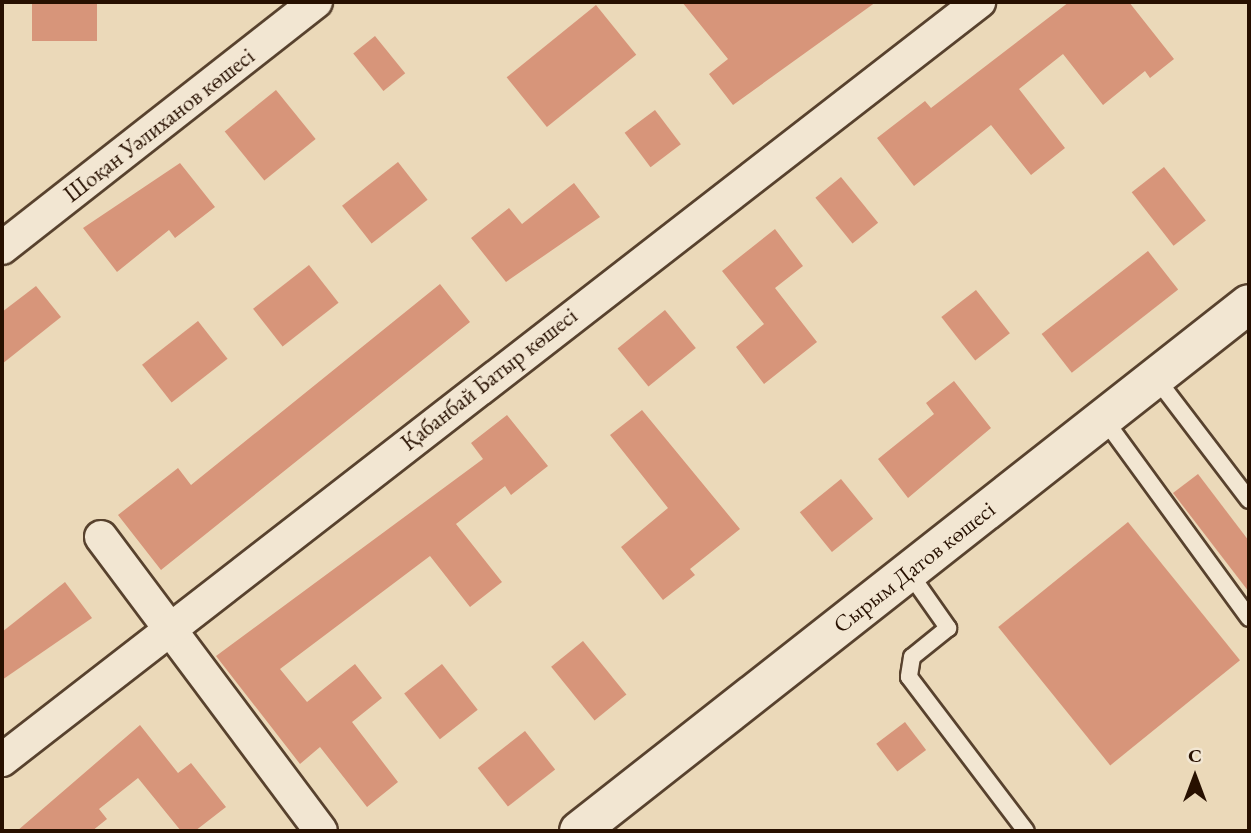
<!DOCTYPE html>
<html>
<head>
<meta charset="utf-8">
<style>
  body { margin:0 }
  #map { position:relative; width:1251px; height:833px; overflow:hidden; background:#ebd9b9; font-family:"EB Garamond",serif }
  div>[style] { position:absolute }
  .building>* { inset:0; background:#d7957a; transform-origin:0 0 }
  .roads { filter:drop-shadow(2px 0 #58422e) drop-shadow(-2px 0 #58422e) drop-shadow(0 2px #58422e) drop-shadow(0 -2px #58422e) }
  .service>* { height:16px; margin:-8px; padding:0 8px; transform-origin:8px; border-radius:8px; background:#f2e6d2 }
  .minor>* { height:32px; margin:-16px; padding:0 16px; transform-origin:16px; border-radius:16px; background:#f2e6d2 }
  .secondary>* { height:38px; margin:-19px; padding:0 19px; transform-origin:19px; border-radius:19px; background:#f2e6d2 }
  span { translate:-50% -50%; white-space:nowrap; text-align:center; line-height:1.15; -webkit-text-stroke:6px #f2e6d2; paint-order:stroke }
  .street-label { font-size:23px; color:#271000 }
  .frame { position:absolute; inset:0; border:4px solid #271000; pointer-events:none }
  .north { position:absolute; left:1160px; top:742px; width:70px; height:70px; -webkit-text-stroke:5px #f2e6d2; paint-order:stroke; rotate:0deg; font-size:19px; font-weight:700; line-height:28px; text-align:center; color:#271000 }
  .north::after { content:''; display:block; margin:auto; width:24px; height:32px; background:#271000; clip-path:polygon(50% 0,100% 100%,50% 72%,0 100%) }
</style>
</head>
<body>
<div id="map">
  <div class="building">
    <i style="left:32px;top:2px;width:65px;height:39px"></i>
    <i style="clip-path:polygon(682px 2px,876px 2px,733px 105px,709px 74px,728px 59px)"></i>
    <i style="clip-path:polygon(1069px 2px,1129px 2px,1174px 59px,1150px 78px,1145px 71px,1103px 105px,1063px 54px,1019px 89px,1065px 148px,1031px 175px,991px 125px,914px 186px,877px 138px,925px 101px,931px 108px)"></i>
    <i style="left:596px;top:5px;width:64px;height:115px;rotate:51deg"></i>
    <i style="left:375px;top:36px;width:48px;height:28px;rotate:51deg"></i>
    <i style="left:276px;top:90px;width:63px;height:66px;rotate:51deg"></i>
    <i style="left:655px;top:110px;width:43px;height:38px;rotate:53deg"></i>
    <i style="left:398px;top:162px;width:48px;height:71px;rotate:52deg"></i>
    <i style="clip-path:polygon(180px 163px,215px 207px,175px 238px,169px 230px,117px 272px,83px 228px)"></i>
    <i style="left:1164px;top:167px;width:68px;height:41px;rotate:52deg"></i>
    <i style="left:841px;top:177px;width:59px;height:33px;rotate:51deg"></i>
    <i style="clip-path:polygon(574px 183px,600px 217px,506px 282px,471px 238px,509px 208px,522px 224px)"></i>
    <i style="clip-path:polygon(775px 229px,803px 266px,775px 288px,817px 342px,764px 384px,736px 347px,764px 324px,722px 271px)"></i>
    <i style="left:1148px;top:251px;width:49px;height:135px;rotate:52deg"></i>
    <i style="left:309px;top:265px;width:48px;height:71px;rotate:52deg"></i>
    <i style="clip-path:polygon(440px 284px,470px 322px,161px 570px,118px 515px,178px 468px,191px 485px)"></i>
    <i style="clip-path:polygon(36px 286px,61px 317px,2px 364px,2px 312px)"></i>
    <i style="left:976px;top:290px;width:55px;height:44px;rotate:52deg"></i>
    <i style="left:665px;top:310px;width:49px;height:61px;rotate:51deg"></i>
    <i style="left:198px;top:321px;width:48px;height:71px;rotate:52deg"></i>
    <i style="clip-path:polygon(954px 381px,991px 428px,908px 498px,878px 459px,934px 414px,926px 403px)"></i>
    <i style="clip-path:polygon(642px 410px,740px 529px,690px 569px,695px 575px,663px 600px,621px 547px,668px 508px,610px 435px)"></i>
    <i style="clip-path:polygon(507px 415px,548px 466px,511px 495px,505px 486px,456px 524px,502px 582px,470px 607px,430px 556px,280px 669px,307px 702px,355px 664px,382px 698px,352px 722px,398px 782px,367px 807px,320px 747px,300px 764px,216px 656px,483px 459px,471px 443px)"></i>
    <i style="clip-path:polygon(1198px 474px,1249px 541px,1249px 592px,1173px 493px)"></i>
    <i style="left:841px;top:479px;width:51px;height:53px;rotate:51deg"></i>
    <i style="left:1128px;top:522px;width:178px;height:167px;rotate:51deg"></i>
    <i style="clip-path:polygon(65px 582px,92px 618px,2px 680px,2px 632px)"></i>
    <i style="left:583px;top:641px;width:69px;height:41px;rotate:51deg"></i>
    <i style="left:442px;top:664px;width:58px;height:48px;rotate:52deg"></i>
    <i style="left:905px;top:722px;width:35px;height:36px;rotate:53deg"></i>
    <i style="clip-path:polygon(140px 725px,178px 773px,191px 763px,226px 807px,195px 831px,181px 831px,138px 778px,99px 809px,107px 819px,92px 831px,17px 831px)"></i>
    <i style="left:525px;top:731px;width:49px;height:60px;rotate:52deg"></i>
  </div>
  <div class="roads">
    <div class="service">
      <i style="left:1156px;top:378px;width:153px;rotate:52.7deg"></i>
      <i style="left:1104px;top:419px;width:246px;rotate:53.9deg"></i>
      <i style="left:908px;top:571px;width:70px;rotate:54.9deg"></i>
      <i style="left:948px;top:628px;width:46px;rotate:141.1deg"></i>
      <i style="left:912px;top:657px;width:20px;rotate:99deg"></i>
      <i style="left:909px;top:677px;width:193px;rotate:52.8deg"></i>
    </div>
    <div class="minor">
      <i style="left:2px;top:248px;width:399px;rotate:-38.1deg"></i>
      <i style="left:101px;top:537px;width:367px;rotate:53.2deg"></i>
      <i style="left:2px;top:760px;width:1237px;rotate:-37.81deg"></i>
    </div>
    <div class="secondary">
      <i style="left:579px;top:831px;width:852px;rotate:-38.19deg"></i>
    </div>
  </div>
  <div class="street-label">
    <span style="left:159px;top:125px;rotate:-38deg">Шоқан Уәлиханов көшесі</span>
    <span style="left:489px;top:379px;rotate:-38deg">Қабанбай Батыр көшесі</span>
    <span style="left:914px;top:567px;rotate:-38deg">Сырым Датов көшесі</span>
  </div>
  <div class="frame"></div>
  <div class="north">С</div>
</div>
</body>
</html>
